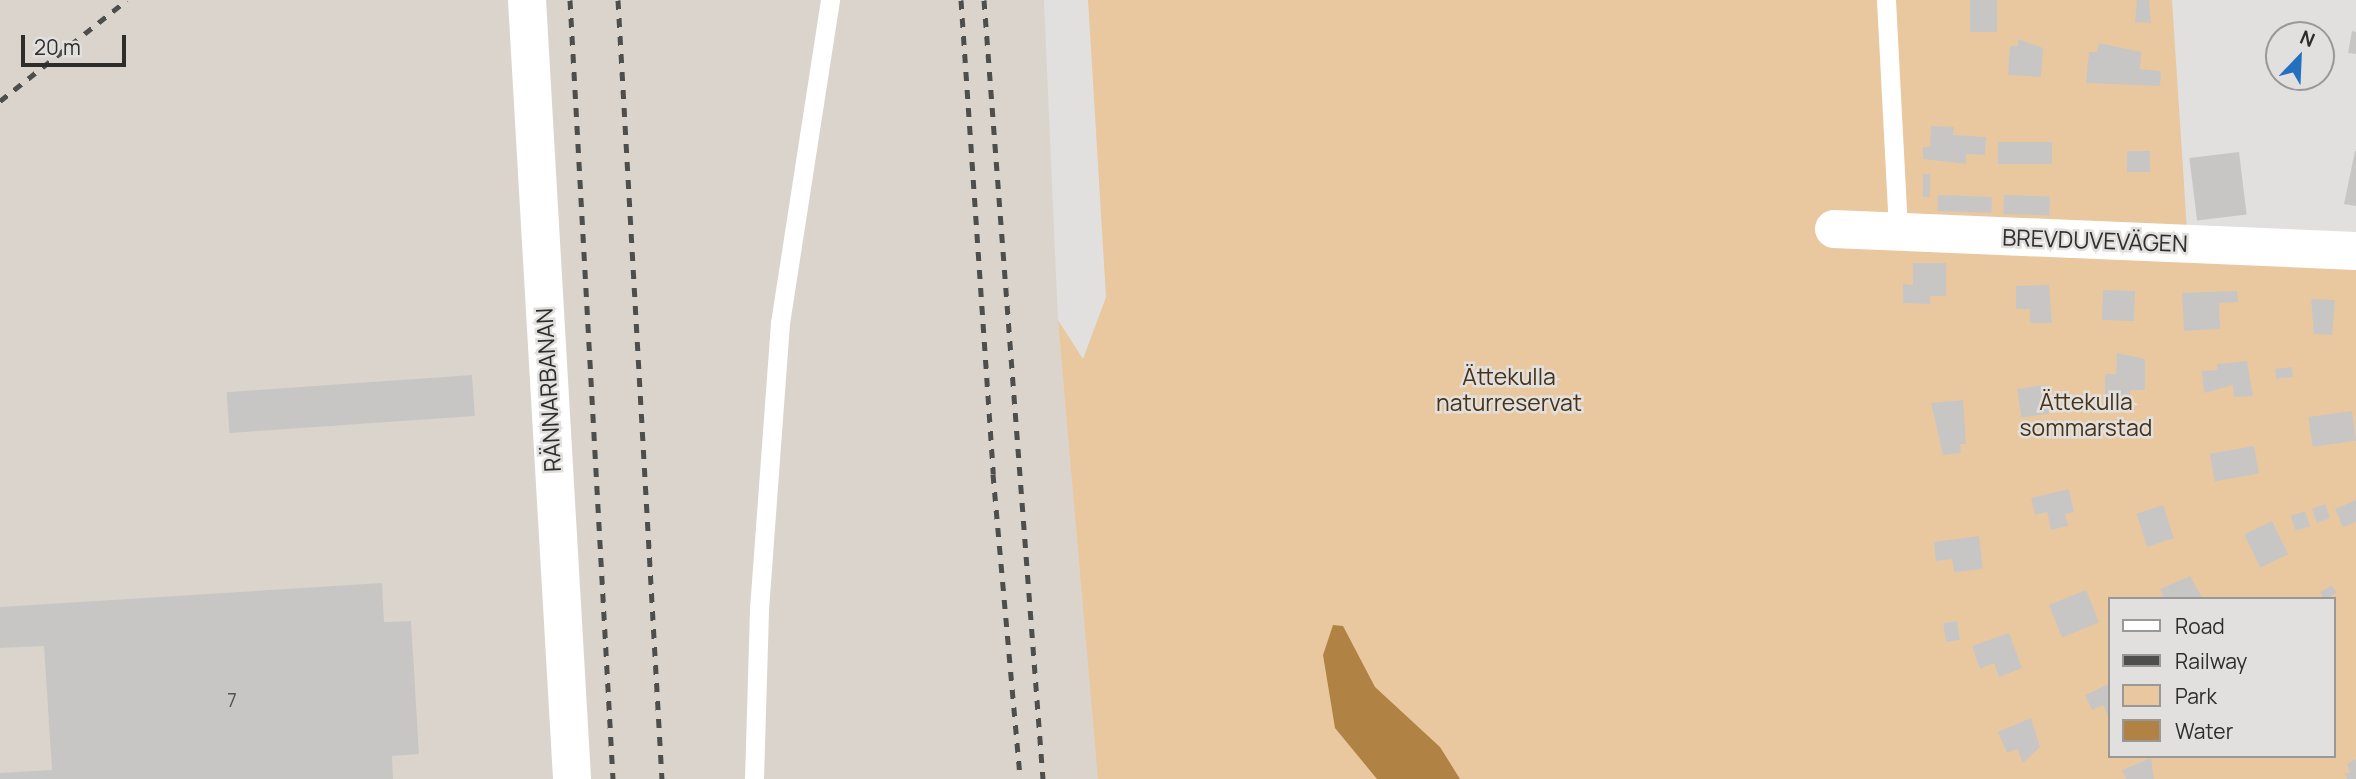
<!DOCTYPE html>
<html>
<head>
<meta charset="utf-8">
<style>
  body { margin:0 }
  #map { position:relative; width:2356px; height:779px; overflow:hidden; background:#e2e0de; font-family:Manrope,sans-serif }
  div>[style] { position:absolute }
  .built>* { inset:0; background:#dbd4cc }
  .green>* { inset:0; background:#e9c89f }
  .water>* { inset:0; background:#b08243 }
  .building>* { inset:0; background:#c8c6c4; transform-origin:0 0 }
  .service>* { height:19px; margin:-9.5px; padding:0 9.5px; transform-origin:9.5px; border-radius:9.5px; background:#fff }
  .minor>* { height:38px; margin:-19px; padding:0 19px; transform-origin:19px; border-radius:19px; background:#fff }
  .rail>* { height:5px; margin-top:-2.5px; transform-origin:0; background:repeating-linear-gradient(90deg,#4e4e4d 0 9px,transparent 0 18px) }
  span { translate:-50% -50%; white-space:nowrap; text-align:center; line-height:1.15; -webkit-text-stroke:5px #e2e0de; paint-order:stroke }
  .number-label { font-size:19px; color:#545352 }
  .number-label span { -webkit-text-stroke-width:0 }
  .street-label { font-size:23px; color:#2d2d2c }
  .park-label { font-size:23px; color:#473216 }
  .legend { position:absolute; left:2108px; top:597px; width:228px; height:161px; box-sizing:border-box; background:#e2e0de; border:2px solid #9a9897; margin:0; padding:9px 12px; list-style:none; font-size:21px; color:#2d2d2c }
  .legend li { display:flex; align-items:center; gap:14px; height:35px }
  .legend b { width:35px; border:2px solid #9a9897 }
  .north { position:absolute; left:2265px; top:21px; width:70px; height:70px; box-sizing:border-box; background:#e2e0de; border:2px solid #9a9897; border-radius:50%; rotate:23deg; font-size:19px; font-weight:700; line-height:28px; text-align:center; color:#2d2d2c }
  .north::after { content:''; display:block; margin:auto; width:24px; height:32px; background:#2470c0; clip-path:polygon(50% 0,100% 100%,50% 72%,0 100%) }
  .scale { position:absolute; left:21px; top:35px; width:105px; height:32px; box-sizing:border-box; border:4px solid #2d2d2c; border-top:0; padding-left:9px; font-size:21px; line-height:24px; white-space:nowrap; color:#2d2d2c; -webkit-text-stroke:5px #e2e0de; paint-order:stroke }
</style>
</head>
<body>
<div id="map">
  <div class="built">
    <i style="clip-path:polygon(0 0,1044px 0,1058px 320px,1110px 779px,0 779px)"></i>
  </div>
  <div class="green">
    <i style="clip-path:polygon(evenodd,1088px 0,2172px 0,2187px 230px,2356px 236px,2356px 779px,1098px 779px,1058px 320px,1083px 359px,1106px 297px,1088px 0,2109px 599px,2333px 599px,2333px 756px,2109px 756px,2109px 599px)"></i>
  </div>
  <div class="water">
    <i style="clip-path:polygon(1333px 625px,1343px 626px,1375px 687px,1440px 747px,1460px 779px,1377px 779px,1335px 728px,1323px 655px)"></i>
  </div>
  <div class="building">
    <i style="left:1970px;top:0;width:27px;height:32px"></i>
    <i style="clip-path:polygon(2137px 0,2149px 0,2151px 23px,2135px 22px)"></i>
    <i style="clip-path:polygon(2352px 31px,2356px 32px,2356px 54px,2348px 53px)"></i>
    <i style="clip-path:polygon(2018px 39px,2043px 48px,2041px 77px,2008px 75px,2010px 46px,2018px 46px)"></i>
    <i style="clip-path:polygon(2099px 43px,2141px 52px,2140px 69px,2161px 71px,2160px 86px,2086px 83px,2089px 52px,2097px 52px)"></i>
    <i style="clip-path:polygon(1931px 126px,1954px 127px,1953px 135px,1986px 137px,1985px 155px,1966px 154px,1966px 164px,1923px 159px,1923px 147px,1930px 147px)"></i>
    <i style="left:1998px;top:142px;width:54px;height:22px"></i>
    <i style="left:2127px;top:151px;width:23px;height:21px"></i>
    <i style="clip-path:polygon(2355px 151px,2356px 151px,2356px 206px,2344px 204px)"></i>
    <i style="left:2239px;top:152px;width:63px;height:50px;rotate:83deg"></i>
    <i style="left:1923px;top:174px;width:7px;height:23px"></i>
    <i style="left:1938px;top:195px;width:54px;height:16px;rotate:2deg"></i>
    <i style="left:2004px;top:195px;width:46px;height:19px;rotate:2deg"></i>
    <i style="clip-path:polygon(1913px 263px,1946px 263px,1946px 296px,1930px 296px,1930px 304px,1903px 303px,1903px 284px,1913px 285px)"></i>
    <i style="clip-path:polygon(2049px 285px,2052px 323px,2030px 323px,2030px 309px,2016px 309px,2016px 286px)"></i>
    <i style="left:2103px;top:290px;width:32px;height:30px;rotate:2deg"></i>
    <i style="clip-path:polygon(2237px 291px,2238px 302px,2219px 303px,2220px 329px,2184px 331px,2182px 293px)"></i>
    <i style="clip-path:polygon(2311px 299px,2335px 300px,2332px 335px,2314px 334px)"></i>
    <i style="clip-path:polygon(2117px 353px,2145px 359px,2145px 390px,2130px 390px,2130px 405px,2105px 405px,2105px 374px,2116px 374px)"></i>
    <i style="clip-path:polygon(2247px 361px,2253px 396px,2234px 397px,2233px 385px,2204px 393px,2202px 371px,2217px 370px,2217px 364px)"></i>
    <i style="left:2292px;top:367px;width:10px;height:17px;rotate:84deg"></i>
    <i style="left:472px;top:375px;width:41px;height:246px;rotate:86deg"></i>
    <i style="left:2045px;top:385px;width:29px;height:28px;rotate:82deg"></i>
    <i style="clip-path:polygon(1963px 400px,1966px 444px,1960px 444px,1961px 453px,1943px 455px,1931px 403px)"></i>
    <i style="left:2352px;top:411px;width:30px;height:44px;rotate:82deg"></i>
    <i style="left:2254px;top:446px;width:28px;height:45px;rotate:80deg"></i>
    <i style="clip-path:polygon(2069px 489px,2074px 512px,2065px 514px,2068px 526px,2051px 530px,2047px 512px,2035px 515px,2031px 498px)"></i>
    <i style="clip-path:polygon(2356px 500px,2356px 522px,2343px 527px,2335px 509px)"></i>
    <i style="left:2325px;top:504px;width:15px;height:14px;rotate:70deg"></i>
    <i style="left:2163px;top:505px;width:35px;height:28px;rotate:72deg"></i>
    <i style="left:2305px;top:511px;width:16px;height:15px;rotate:72deg"></i>
    <i style="left:2272px;top:521px;width:37px;height:31px;rotate:64deg"></i>
    <i style="clip-path:polygon(1979px 536px,1983px 569px,1954px 572px,1952px 559px,1936px 561px,1934px 542px)"></i>
    <i style="clip-path:polygon(2190px 576px,2203px 599px,2164px 599px,2160px 589px)"></i>
    <i style="clip-path:polygon(382px 583px,384px 622px,411px 621px,419px 754px,392px 756px,393px 779px,0 779px,0 773px,52px 770px,44px 646px,0 648px,0 607px)"></i>
    <i style="left:2332px;top:585px;width:9px;height:14px;rotate:58deg"></i>
    <i style="left:2086px;top:590px;width:35px;height:40px;rotate:68deg"></i>
    <i style="left:1957px;top:621px;width:19px;height:14px;rotate:81deg"></i>
    <i style="clip-path:polygon(2009px 633px,2022px 668px,1999px 677px,1994px 663px,1980px 669px,1972px 646px)"></i>
    <i style="clip-path:polygon(2109px 684px,2109px 718px,2103px 705px,2092px 710px,2085px 695px)"></i>
    <i style="clip-path:polygon(2031px 718px,2040px 747px,2023px 763px,2017px 749px,2007px 753px,1998px 732px)"></i>
    <i style="clip-path:polygon(2151px 758px,2154px 779px,2126px 779px,2122px 770px)"></i>
    <i style="clip-path:polygon(2356px 759px,2356px 779px,2347px 779px,2345px 774px,2350px 772px,2347px 764px)"></i>
  </div>
  <div class="service">
    <i style="left:1886px;top:0;width:232px;rotate:87deg"></i>
    <i style="left:754px;top:779px;width:170px;rotate:-88.3deg"></i>
    <i style="left:759px;top:609px;width:287px;rotate:-85.8deg"></i>
    <i style="left:780px;top:323px;width:327px;rotate:-81.2deg"></i>
  </div>
  <div class="minor">
    <i style="left:527px;top:0;width:780px;rotate:86.69deg"></i>
    <i style="left:1834px;top:229px;width:522px;rotate:2.41deg"></i>
  </div>
  <div class="rail">
    <i style="left:570px;top:0;width:780px;rotate:86.84deg"></i>
    <i style="left:618px;top:0;width:780px;rotate:86.77deg"></i>
    <i style="left:961px;top:0;width:475px;rotate:86.1deg"></i>
    <i style="left:993px;top:474px;width:306px;rotate:84.9deg"></i>
    <i style="left:984px;top:0;width:781px;rotate:85.67deg"></i>
    <i style="left:0;top:101px;width:162px;rotate:-38.5deg"></i>
  </div>
  <div class="number-label">
    <span style="left:232px;top:701px">7</span>
  </div>
  <div class="street-label">
    <span style="left:2095px;top:240px;rotate:2deg">BREVDUVEVÄGEN</span>
    <span style="left:548px;top:390px;rotate:-93deg">RÄNNARBANAN</span>
  </div>
  <div class="park-label">
    <span style="left:1509px;top:389px">Ättekulla<br>naturreservat</span>
    <span style="left:2086px;top:414px">Ättekulla<br>sommarstad</span>
  </div>
  <ul class="legend">
  <li><b style="height:9px;background:#fff"></b>Road</li>
  <li><b style="height:9px;background:#4e4e4d"></b>Railway</li>
  <li><b style="height:19px;background:#e9c89f"></b>Park</li>
  <li><b style="height:19px;background:#b08243"></b>Water</li>
  </ul>
  <div class="north">N</div>
  <div class="scale">20 m</div>
</div>
</body>
</html>
